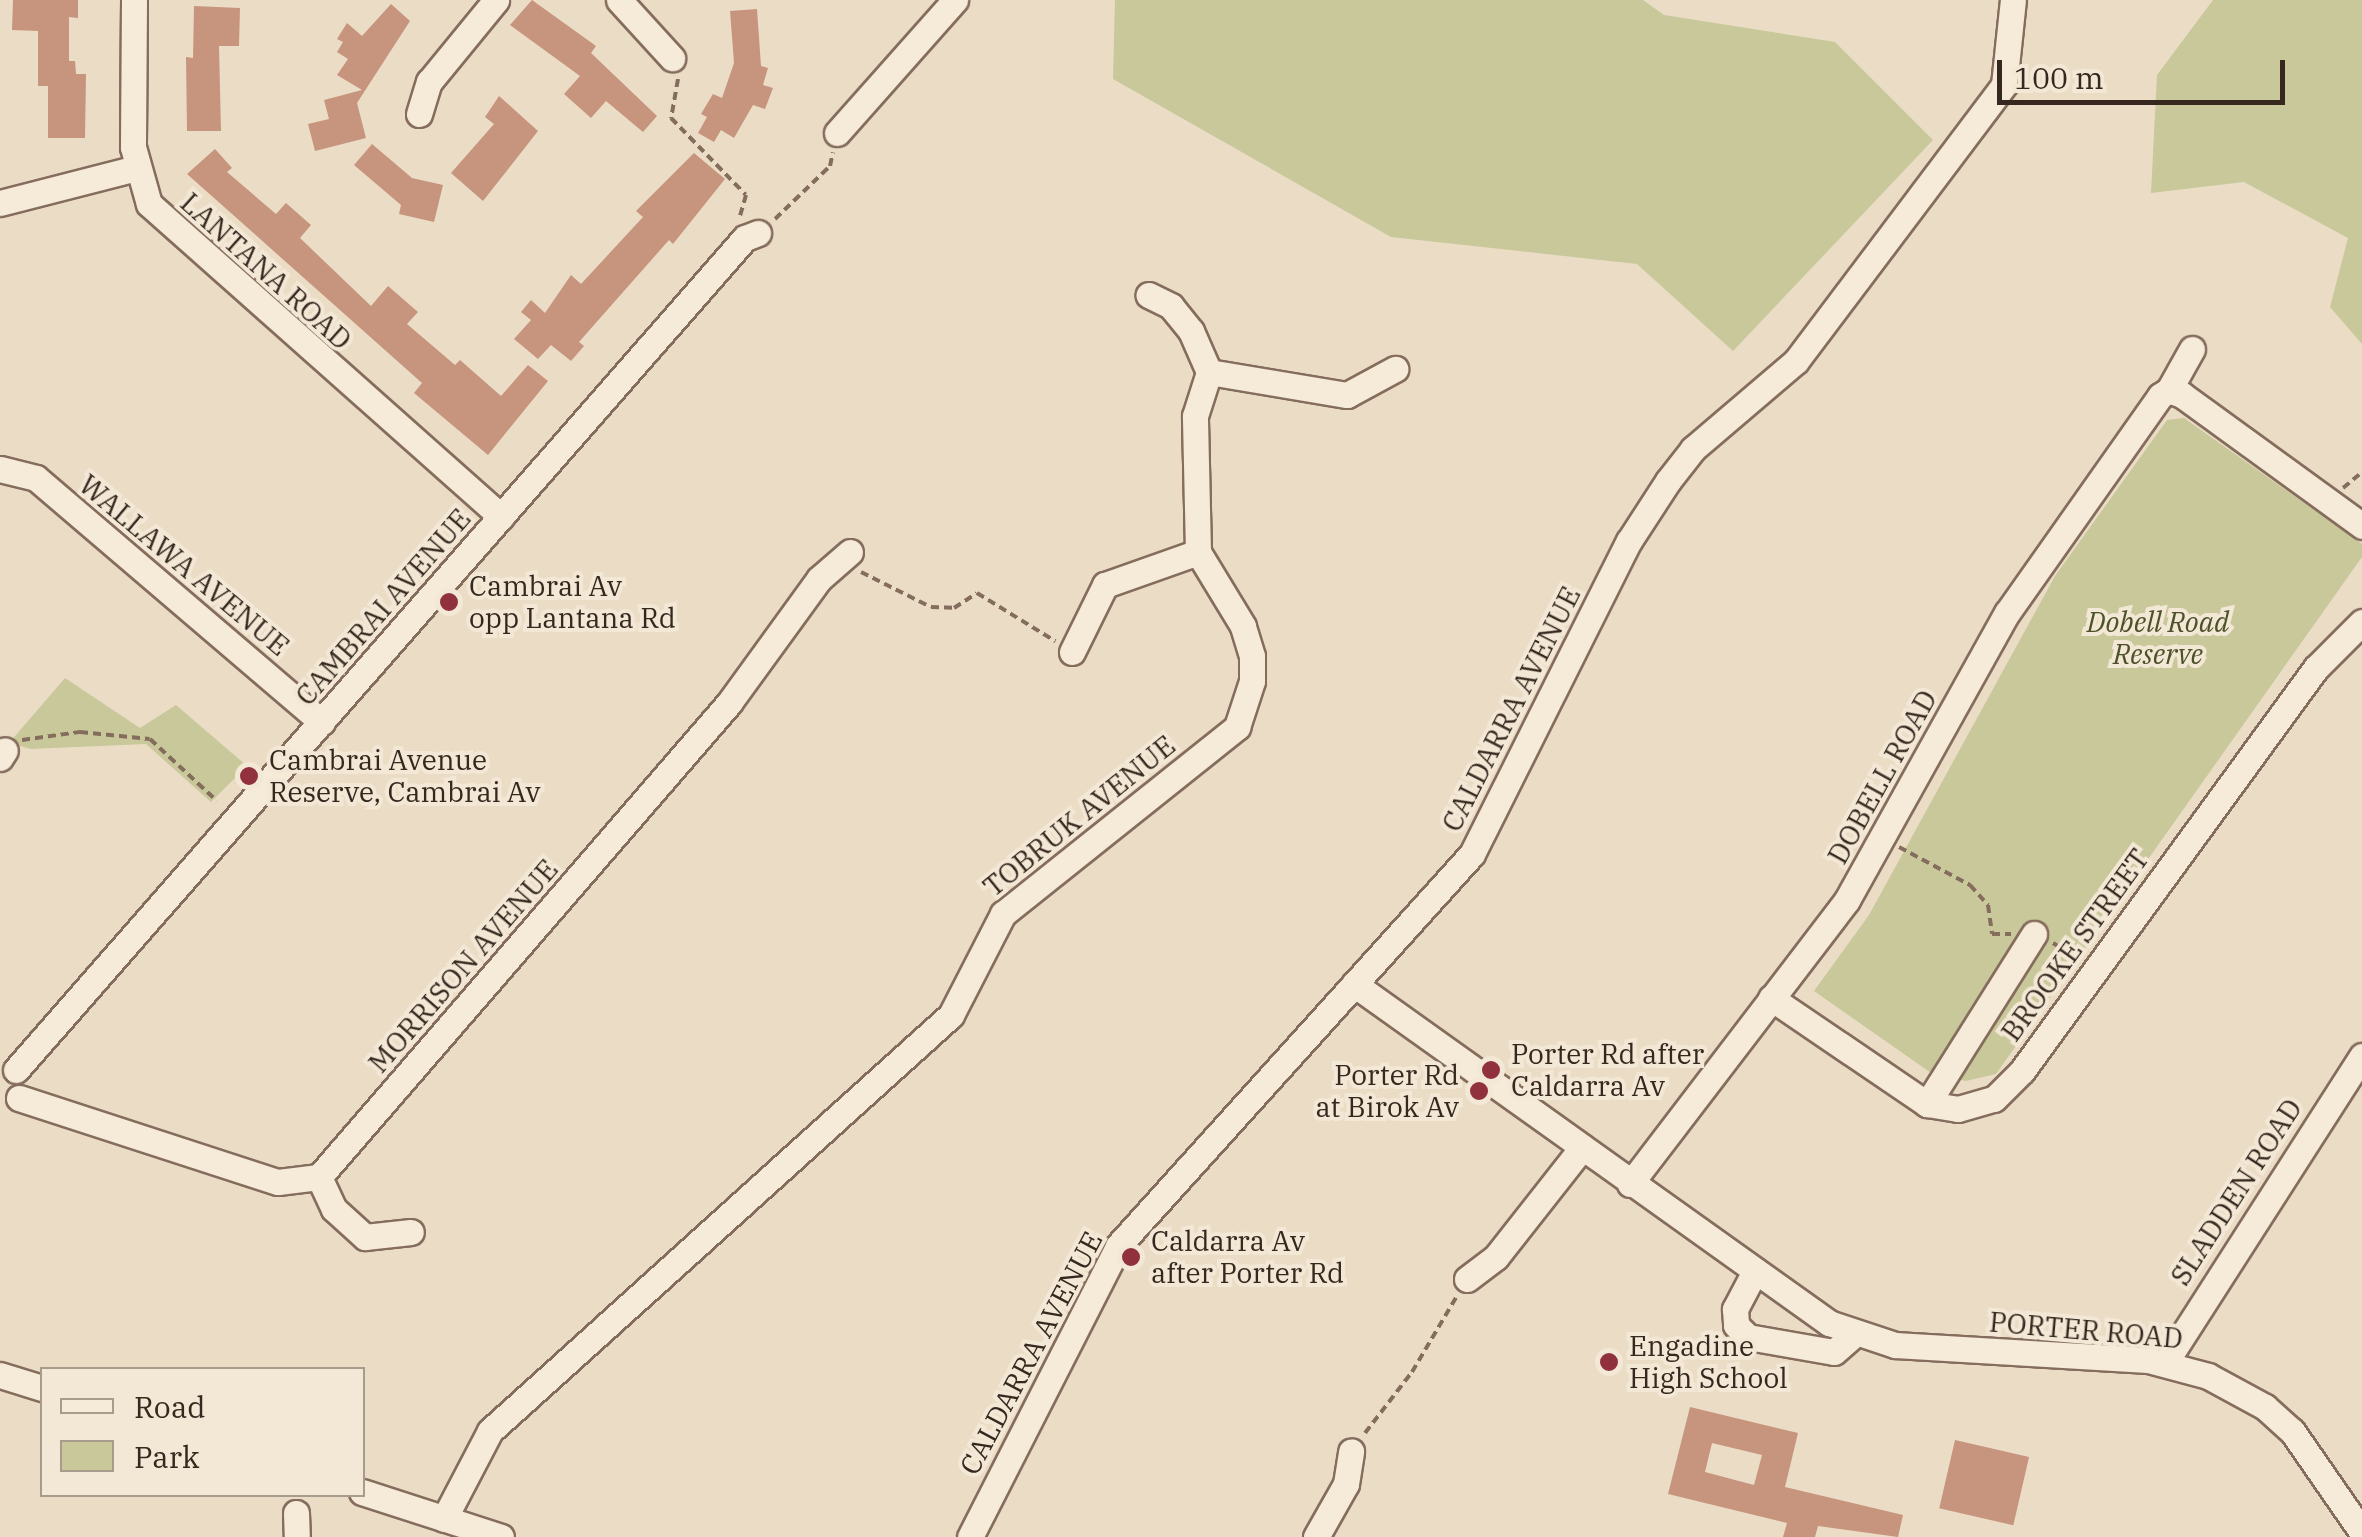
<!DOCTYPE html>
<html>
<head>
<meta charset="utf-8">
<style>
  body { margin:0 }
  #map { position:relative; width:2362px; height:1537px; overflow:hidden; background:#ebdcc6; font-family:"IBM Plex Serif",serif }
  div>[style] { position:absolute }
  .green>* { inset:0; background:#c8c89a }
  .building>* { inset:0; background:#c7947e; transform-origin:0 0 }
  .path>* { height:4px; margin-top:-2px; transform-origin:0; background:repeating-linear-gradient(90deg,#856d5d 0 8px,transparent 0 13px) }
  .roads { filter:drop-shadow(2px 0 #856d5d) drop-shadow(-2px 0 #856d5d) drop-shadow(0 2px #856d5d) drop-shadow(0 -2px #856d5d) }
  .minor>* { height:25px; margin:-12.5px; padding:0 12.5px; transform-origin:12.5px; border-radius:12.5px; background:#f6ead8 }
  .dots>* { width:28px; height:28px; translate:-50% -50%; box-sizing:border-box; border:5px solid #f3e7d5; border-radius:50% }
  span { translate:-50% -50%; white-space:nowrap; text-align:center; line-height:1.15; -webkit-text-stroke:8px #f3e7d5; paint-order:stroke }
  .street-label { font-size:28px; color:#36281f }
  .poi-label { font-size:28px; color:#36281f }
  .left { translate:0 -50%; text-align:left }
  .right { translate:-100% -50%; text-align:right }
  .park-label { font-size:28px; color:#4b5128; font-style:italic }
  .legend { position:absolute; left:40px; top:1367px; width:325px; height:130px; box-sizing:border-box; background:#f3e7d5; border:2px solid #a79b8c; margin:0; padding:12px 18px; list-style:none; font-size:30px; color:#36281f }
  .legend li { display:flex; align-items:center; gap:20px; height:50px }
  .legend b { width:50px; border:2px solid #a79b8c }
  .scale { position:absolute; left:1997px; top:60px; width:288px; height:45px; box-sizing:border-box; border:5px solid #36281f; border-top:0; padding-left:12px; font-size:30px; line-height:35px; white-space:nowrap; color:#36281f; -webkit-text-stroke:8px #f3e7d5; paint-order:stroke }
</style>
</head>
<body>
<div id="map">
  <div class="green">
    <i style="clip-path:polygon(1115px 0,1643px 0,1664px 15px,1835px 42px,1933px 140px,1733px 351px,1637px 264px,1391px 237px,1113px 79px)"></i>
    <i style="clip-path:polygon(2213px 0,2362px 0,2362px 344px,2330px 307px,2348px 238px,2244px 182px,2151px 193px,2157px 75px)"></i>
    <i style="clip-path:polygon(2184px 418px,2362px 544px,2362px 557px,1996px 1074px,1966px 1081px,1934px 1075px,1814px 991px,1869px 915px,2055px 576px,2167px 420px)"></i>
    <i style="clip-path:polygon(65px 678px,140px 728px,176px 705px,247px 766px,211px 802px,146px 744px,31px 749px,9px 743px)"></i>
  </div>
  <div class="building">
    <i style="clip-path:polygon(13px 0,78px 0,78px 18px,69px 17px,69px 61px,75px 61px,76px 74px,86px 74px,85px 138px,48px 138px,48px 86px,38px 86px,38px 31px,12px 30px)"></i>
    <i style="clip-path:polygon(532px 0,596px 46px,591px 53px,657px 116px,643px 132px,606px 101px,591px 118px,564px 94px,580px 76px,510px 25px)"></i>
    <i style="clip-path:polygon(391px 4px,410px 21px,357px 103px,366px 138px,315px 151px,308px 124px,329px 119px,324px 100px,362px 90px,337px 75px,348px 59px,337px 52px,343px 42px,337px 39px,347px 23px,362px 36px)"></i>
    <i style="clip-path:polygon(194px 6px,240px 8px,239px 46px,219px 46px,221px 131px,187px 131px,186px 57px,193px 58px)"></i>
    <i style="clip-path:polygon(757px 9px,761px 66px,768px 68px,763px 85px,773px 88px,765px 109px,753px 105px,734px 138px,721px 130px,714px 142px,698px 133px,707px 117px,701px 114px,713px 94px,722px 98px,734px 63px,730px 11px)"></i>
    <i style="clip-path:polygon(499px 96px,538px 131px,483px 201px,451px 173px,494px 124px,485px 117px)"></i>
    <i style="clip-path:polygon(372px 144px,412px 178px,443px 185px,434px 222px,399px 214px,401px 205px,354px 165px)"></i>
    <i style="clip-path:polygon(215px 149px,232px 168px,227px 172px,276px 214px,286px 203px,311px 225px,300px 238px,371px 306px,388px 286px,418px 312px,407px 324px,455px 365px,460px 360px,501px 396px,528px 365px,548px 381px,488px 455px,414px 393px,422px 383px,187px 174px)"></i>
    <i style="clip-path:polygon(694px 153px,725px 179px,673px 244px,669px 240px,579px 342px,584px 346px,571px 361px,551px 345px,538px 359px,514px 339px,531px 320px,521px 312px,531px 300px,545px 313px,571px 275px,581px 284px,643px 217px,636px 211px)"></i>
    <i style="clip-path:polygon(evenodd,1690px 1407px,1798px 1433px,1785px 1487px,1903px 1515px,1898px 1537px,1818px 1526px,1815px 1537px,1783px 1537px,1787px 1523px,1668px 1494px,1690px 1407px,1712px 1443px,1762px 1455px,1754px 1485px,1705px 1472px,1712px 1443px)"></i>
    <i style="left:1955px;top:1440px;width:76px;height:70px;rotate:13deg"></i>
  </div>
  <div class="path">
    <i style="left:678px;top:79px;width:40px;rotate:100deg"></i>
    <i style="left:671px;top:118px;width:107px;rotate:45.8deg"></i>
    <i style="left:746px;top:195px;width:25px;rotate:106deg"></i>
    <i style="left:775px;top:219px;width:76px;rotate:-43.9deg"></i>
    <i style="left:830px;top:166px;width:14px;rotate:-78deg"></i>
    <i style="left:2343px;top:488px;width:25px;rotate:-40deg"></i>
    <i style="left:861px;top:572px;width:78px;rotate:26.6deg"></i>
    <i style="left:931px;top:607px;width:23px;rotate:2deg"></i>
    <i style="left:954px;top:608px;width:27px;rotate:-33deg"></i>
    <i style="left:977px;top:593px;width:92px;rotate:31.6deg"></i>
    <i style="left:22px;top:740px;width:59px;rotate:-7.9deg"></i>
    <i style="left:80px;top:732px;width:70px;rotate:5.7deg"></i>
    <i style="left:150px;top:739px;width:91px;rotate:42.8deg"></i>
    <i style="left:1899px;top:847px;width:81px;rotate:28.2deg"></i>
    <i style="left:1970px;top:885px;width:27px;rotate:48deg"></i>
    <i style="left:1988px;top:905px;width:29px;rotate:82deg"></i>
    <i style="left:1992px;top:934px;width:19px"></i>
    <i style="left:2053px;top:943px;width:31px;rotate:32deg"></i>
    <i style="left:1365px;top:1433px;width:77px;rotate:-52.4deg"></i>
    <i style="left:1412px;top:1372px;width:88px;rotate:-59.4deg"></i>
  </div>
  <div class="roads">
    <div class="minor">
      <i style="left:134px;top:0;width:147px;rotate:90.4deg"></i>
      <i style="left:133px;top:147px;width:59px;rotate:74.3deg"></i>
      <i style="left:149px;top:204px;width:471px;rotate:41.6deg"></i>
      <i style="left:619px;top:0;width:79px;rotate:47.6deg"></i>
      <i style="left:419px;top:114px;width:34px;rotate:-73deg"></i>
      <i style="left:429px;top:82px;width:106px;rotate:-50.7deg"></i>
      <i style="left:837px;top:133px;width:178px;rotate:-48.4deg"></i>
      <i style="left:0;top:203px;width:140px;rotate:-14.4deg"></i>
      <i style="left:1209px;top:372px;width:140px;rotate:9.5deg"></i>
      <i style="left:1347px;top:395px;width:55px;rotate:-28.4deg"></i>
      <i style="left:2169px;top:390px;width:47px;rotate:-60.7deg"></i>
      <i style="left:0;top:469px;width:37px;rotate:14deg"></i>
      <i style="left:36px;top:478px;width:376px;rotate:40.5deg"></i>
      <i style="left:1072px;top:652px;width:75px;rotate:-63.8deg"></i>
      <i style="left:1105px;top:585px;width:99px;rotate:-19.5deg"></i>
      <i style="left:0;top:758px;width:9px;rotate:-58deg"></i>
      <i style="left:1354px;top:984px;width:584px;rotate:35.51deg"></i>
      <i style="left:1829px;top:1323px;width:70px;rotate:18.4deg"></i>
      <i style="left:1895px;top:1345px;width:253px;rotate:3.4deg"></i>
      <i style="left:2148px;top:1360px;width:62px;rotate:14.9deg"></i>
      <i style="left:2208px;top:1376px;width:65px;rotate:28.5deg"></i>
      <i style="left:2265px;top:1407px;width:36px;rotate:42deg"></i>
      <i style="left:2292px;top:1431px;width:123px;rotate:55.3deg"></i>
      <i style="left:1771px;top:998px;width:189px;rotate:34.2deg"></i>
      <i style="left:1927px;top:1104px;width:31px;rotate:9deg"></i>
      <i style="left:1958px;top:1109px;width:37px;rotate:-16deg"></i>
      <i style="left:1994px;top:1099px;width:40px;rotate:-45deg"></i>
      <i style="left:2022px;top:1071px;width:499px;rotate:-53.9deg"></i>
      <i style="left:2316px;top:668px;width:65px;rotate:-45deg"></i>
      <i style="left:16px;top:1070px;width:1106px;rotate:-48.78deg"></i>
      <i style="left:745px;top:238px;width:14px;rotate:-21deg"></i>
      <i style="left:19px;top:1098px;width:272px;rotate:18deg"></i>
      <i style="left:278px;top:1182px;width:41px;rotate:-7deg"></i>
      <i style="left:319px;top:1177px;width:627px;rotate:-49.14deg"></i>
      <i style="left:729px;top:703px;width:153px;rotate:-54deg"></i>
      <i style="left:819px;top:579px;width:41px;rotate:-41.1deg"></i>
      <i style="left:1927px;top:1104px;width:201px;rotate:-57.8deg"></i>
      <i style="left:319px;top:1177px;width:35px;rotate:65deg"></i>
      <i style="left:334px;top:1209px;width:42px;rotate:42.1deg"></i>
      <i style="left:365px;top:1237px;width:46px;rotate:-6.2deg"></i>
      <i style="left:1630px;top:1184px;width:357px;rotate:-52.6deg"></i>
      <i style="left:1847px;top:900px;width:329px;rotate:-60.9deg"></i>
      <i style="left:2007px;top:613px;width:266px;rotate:-54.8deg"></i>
      <i style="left:2160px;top:396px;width:11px;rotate:-34deg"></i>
      <i style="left:2169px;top:390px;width:14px;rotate:21deg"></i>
      <i style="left:2182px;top:395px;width:223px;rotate:36deg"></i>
      <i style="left:1754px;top:1273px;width:41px;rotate:117.8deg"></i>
      <i style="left:1735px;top:1309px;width:16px;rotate:86deg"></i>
      <i style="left:1736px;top:1325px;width:17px;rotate:45deg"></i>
      <i style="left:1748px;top:1337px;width:87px;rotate:9.9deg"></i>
      <i style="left:1834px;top:1352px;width:28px;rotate:-41deg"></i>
      <i style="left:1467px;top:1279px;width:36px;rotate:-37deg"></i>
      <i style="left:1496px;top:1257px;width:137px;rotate:-51.8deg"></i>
      <i style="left:2165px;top:1363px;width:365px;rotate:-57.3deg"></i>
      <i style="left:0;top:1375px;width:44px;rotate:17.2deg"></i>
      <i style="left:362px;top:1492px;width:146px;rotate:17.9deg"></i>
      <i style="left:296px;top:1513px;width:24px;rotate:88deg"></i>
      <i style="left:444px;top:1519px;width:99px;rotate:-62.4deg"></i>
      <i style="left:490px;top:1431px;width:621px;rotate:-42.06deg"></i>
      <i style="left:951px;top:1015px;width:114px;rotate:-62.8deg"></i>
      <i style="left:1003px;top:914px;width:300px;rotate:-38.6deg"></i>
      <i style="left:1237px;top:727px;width:48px;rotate:-71.9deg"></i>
      <i style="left:1252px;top:681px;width:25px;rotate:-90deg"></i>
      <i style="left:1252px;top:656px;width:31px;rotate:-107deg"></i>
      <i style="left:1243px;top:626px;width:87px;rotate:-121.3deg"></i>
      <i style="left:1198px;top:552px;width:136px;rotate:-91.3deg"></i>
      <i style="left:1195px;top:416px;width:46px;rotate:-72.3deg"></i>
      <i style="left:1209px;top:372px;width:45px;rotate:-113.7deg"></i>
      <i style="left:1191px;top:331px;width:32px;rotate:-129deg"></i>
      <i style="left:1171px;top:306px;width:25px;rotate:-154deg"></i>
      <i style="left:970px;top:1537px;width:326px;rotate:-63deg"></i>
      <i style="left:1118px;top:1246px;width:528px;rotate:-47.92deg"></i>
      <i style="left:1472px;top:854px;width:350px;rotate:-63.4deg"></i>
      <i style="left:1629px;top:541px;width:72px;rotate:-57deg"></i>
      <i style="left:1668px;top:481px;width:41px;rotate:-52deg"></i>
      <i style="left:1693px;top:449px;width:135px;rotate:-40.5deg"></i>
      <i style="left:1796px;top:361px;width:346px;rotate:-53deg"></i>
      <i style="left:2004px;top:85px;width:85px;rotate:-84deg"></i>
      <i style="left:1316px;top:1537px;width:61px;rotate:-60.5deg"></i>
      <i style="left:1346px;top:1484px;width:33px;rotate:-81deg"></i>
    </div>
  </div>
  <div class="dots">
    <i style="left:449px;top:602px;background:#90313d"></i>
    <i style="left:249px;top:776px;background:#90313d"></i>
    <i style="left:1491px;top:1070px;background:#90313d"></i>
    <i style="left:1479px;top:1091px;background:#90313d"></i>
    <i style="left:1131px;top:1257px;background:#90313d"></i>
    <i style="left:1609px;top:1362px;background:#90313d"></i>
  </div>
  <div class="street-label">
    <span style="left:266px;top:271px;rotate:42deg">LANTANA ROAD</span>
    <span style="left:184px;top:565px;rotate:40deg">WALLAWA AVENUE</span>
    <span style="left:383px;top:607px;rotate:-49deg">CAMBRAI AVENUE</span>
    <span style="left:1511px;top:709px;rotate:-63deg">CALDARRA AVENUE</span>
    <span style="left:1882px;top:777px;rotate:-61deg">DOBELL ROAD</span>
    <span style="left:1079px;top:816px;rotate:-39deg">TOBRUK AVENUE</span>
    <span style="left:2075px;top:945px;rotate:-54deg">BROOKE STREET</span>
    <span style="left:463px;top:966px;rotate:-49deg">MORRISON AVENUE</span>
    <span style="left:2236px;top:1192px;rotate:-57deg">SLADDEN ROAD</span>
    <span style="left:2086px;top:1330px;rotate:5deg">PORTER ROAD</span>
    <span style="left:1031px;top:1353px;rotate:-62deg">CALDARRA AVENUE</span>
  </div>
  <div class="poi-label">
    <span class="left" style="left:469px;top:602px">Cambrai Av<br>opp Lantana Rd</span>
    <span class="left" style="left:269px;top:776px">Cambrai Avenue<br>Reserve, Cambrai Av</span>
    <span class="left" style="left:1511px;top:1070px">Porter Rd after<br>Caldarra Av</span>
    <span class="right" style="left:1459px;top:1091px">Porter Rd<br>at Birok Av</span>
    <span class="left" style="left:1151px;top:1257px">Caldarra Av<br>after Porter Rd</span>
    <span class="left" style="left:1629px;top:1362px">Engadine<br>High School</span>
  </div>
  <div class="park-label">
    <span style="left:2158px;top:638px">Dobell Road<br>Reserve</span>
  </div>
  <ul class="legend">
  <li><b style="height:12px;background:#f6ead8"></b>Road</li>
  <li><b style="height:28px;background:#c8c89a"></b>Park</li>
  </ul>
  <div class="scale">100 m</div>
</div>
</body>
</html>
